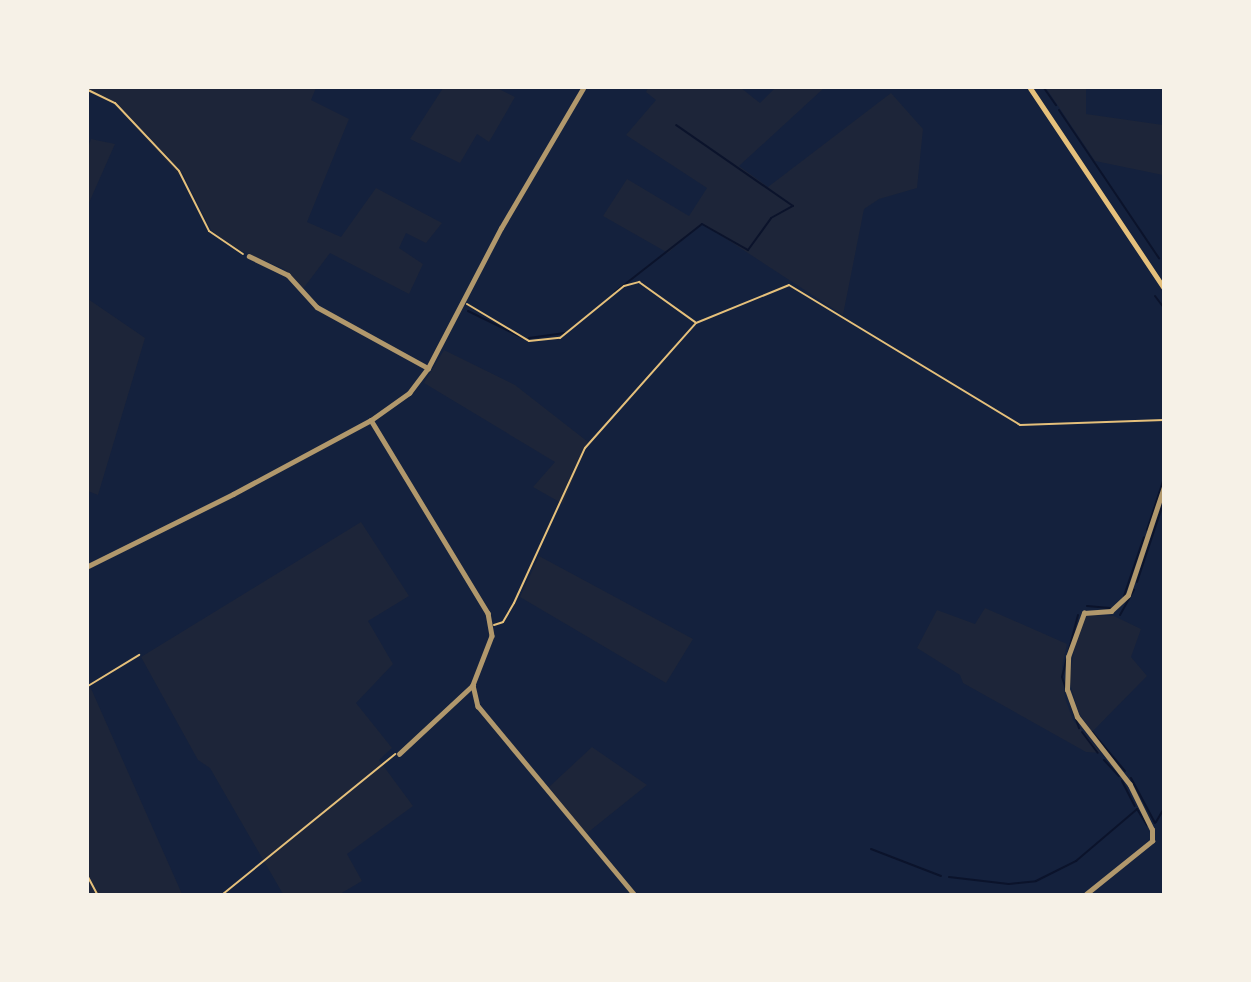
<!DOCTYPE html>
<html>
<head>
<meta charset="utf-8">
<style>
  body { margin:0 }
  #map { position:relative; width:1251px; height:982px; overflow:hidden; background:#14213d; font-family:Barlow,sans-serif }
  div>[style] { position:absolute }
  .green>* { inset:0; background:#1d2539 }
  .stream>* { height:2px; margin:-1px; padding:0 1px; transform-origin:1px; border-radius:1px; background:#0b132b }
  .path>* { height:2px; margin:-1px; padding:0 1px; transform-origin:1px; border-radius:1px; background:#e5c07b }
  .minor>* { height:4.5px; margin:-2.25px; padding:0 2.25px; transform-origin:2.25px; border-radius:2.25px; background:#b1986c }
  .tertiary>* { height:5px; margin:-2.5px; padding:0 2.5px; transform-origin:2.5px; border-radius:2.5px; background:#b1986c }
  .secondary>* { height:5px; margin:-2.5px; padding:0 2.5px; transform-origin:2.5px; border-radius:2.5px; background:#e5c07b }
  span { translate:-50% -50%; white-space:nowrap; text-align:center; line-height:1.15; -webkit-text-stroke:5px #f6f1e7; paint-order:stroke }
  .frame { position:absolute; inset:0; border:89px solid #f6f1e7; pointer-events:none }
</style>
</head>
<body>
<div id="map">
  <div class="green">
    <i style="clip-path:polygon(88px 88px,316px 88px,311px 100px,349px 119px,307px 222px,341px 237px,376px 188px,442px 223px,426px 243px,406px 233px,399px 248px,423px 264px,409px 294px,330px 253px,303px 289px,284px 269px,230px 246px,211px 230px,182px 172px,179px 175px,114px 104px,88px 92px)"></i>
    <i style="clip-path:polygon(443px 88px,497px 88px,515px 97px,489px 142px,477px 134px,460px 163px,410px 139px)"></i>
    <i style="clip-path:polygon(648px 88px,741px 88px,760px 103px,775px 88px,824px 88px,739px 166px,768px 187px,891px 93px,923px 129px,917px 188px,879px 199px,864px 209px,843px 315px,702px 223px,668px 253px,603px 216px,627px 179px,689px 216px,707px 188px,626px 135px,656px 100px,646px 92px)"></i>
    <i style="clip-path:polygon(1046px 88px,1086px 88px,1086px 114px,1163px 125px,1163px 175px,1095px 161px)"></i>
    <i style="clip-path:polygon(91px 139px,115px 144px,88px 205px,88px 147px)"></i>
    <i style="clip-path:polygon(88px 299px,145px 338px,98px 495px,88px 491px)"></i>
    <i style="clip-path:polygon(444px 350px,515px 385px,588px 442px,563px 504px,533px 487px,555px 462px,424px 383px)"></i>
    <i style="clip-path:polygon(361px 522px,409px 596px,368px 621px,393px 664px,356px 703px,392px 748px,379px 760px,413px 806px,347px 854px,362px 881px,340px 894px,283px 894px,210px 768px,198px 760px,141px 657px)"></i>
    <i style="clip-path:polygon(539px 556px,693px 639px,666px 683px,520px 597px)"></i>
    <i style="clip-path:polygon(985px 608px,1067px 644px,1062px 667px,1065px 698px,1073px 720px,1101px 753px,1086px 752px,963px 683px,960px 675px,917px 648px,937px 610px,975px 624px)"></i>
    <i style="clip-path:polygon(1087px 615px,1114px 616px,1141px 629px,1131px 657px,1147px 676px,1091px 733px,1078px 711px,1069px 680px,1078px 629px)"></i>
    <i style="clip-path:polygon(88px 683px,89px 684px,182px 894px,88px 894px)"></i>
    <i style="clip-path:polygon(592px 747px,647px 785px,586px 834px,549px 787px)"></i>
  </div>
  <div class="stream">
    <i style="left:1044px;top:88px;width:21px;rotate:55deg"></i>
    <i style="left:1059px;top:110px;width:179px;rotate:56deg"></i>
    <i style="left:615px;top:292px;width:110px;rotate:-38deg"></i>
    <i style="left:702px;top:224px;width:53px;rotate:29.5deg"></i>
    <i style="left:748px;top:250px;width:39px;rotate:-54deg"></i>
    <i style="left:771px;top:218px;width:25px;rotate:-29deg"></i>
    <i style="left:793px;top:206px;width:142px;rotate:-145.3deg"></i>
    <i style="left:1155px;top:296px;width:15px;rotate:53deg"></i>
    <i style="left:468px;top:311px;width:61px;rotate:26.1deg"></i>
    <i style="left:529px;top:338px;width:36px;rotate:-8deg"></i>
    <i style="left:1147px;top:530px;width:55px;rotate:-71.9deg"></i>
    <i style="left:1137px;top:582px;width:85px;rotate:-71.6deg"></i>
    <i style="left:1124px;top:596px;width:62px;rotate:-71.3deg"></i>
    <i style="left:1087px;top:606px;width:23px;rotate:5deg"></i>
    <i style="left:1078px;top:615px;width:64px;rotate:104.5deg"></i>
    <i style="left:1062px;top:677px;width:54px;rotate:71.6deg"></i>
    <i style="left:1120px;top:615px;width:29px;rotate:-61deg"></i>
    <i style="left:1082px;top:732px;width:26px;rotate:53deg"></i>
    <i style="left:1092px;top:732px;width:51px;rotate:49.8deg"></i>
    <i style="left:1104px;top:760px;width:22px;rotate:47deg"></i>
    <i style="left:1131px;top:778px;width:51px;rotate:61.9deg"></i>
    <i style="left:1122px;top:781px;width:28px;rotate:63deg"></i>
    <i style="left:1156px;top:822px;width:16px;rotate:-60deg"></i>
    <i style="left:871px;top:849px;width:75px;rotate:21.1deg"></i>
    <i style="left:949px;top:877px;width:60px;rotate:6.7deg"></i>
    <i style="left:1009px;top:884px;width:27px;rotate:-6deg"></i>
    <i style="left:1036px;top:881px;width:45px;rotate:-26.6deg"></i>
    <i style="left:1076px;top:861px;width:80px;rotate:-40.4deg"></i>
    <i style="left:1137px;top:809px;width:19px;rotate:58deg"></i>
  </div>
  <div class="path">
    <i style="left:88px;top:90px;width:30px;rotate:26deg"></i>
    <i style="left:115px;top:103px;width:93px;rotate:46.7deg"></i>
    <i style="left:179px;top:171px;width:67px;rotate:63.4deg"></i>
    <i style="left:209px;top:231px;width:41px;rotate:34.1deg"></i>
    <i style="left:467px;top:304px;width:72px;rotate:30.8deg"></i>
    <i style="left:529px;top:341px;width:31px;rotate:-6deg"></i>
    <i style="left:560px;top:338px;width:82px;rotate:-39.1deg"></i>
    <i style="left:624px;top:286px;width:16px;rotate:-15deg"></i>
    <i style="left:639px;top:282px;width:69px;rotate:35.5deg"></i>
    <i style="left:494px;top:625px;width:9px;rotate:-18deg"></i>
    <i style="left:503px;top:622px;width:22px;rotate:-60deg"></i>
    <i style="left:514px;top:603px;width:170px;rotate:-65.4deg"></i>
    <i style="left:585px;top:448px;width:167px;rotate:-48.4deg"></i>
    <i style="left:696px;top:323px;width:100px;rotate:-22.2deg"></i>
    <i style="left:789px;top:285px;width:270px;rotate:31.2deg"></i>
    <i style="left:1020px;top:425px;width:144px;rotate:-2deg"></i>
    <i style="left:88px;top:686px;width:60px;rotate:-31.3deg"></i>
    <i style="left:88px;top:877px;width:19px;rotate:62deg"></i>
    <i style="left:223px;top:894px;width:222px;rotate:-39.1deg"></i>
  </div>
  <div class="minor">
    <i style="left:249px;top:256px;width:43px;rotate:26deg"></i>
    <i style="left:288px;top:275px;width:43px;rotate:47.8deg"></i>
    <i style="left:317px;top:307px;width:127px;rotate:28.8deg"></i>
    <i style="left:371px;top:420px;width:226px;rotate:58.8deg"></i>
    <i style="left:488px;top:613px;width:23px;rotate:80deg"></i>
    <i style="left:492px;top:636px;width:53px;rotate:111.2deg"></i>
    <i style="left:473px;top:685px;width:22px;rotate:77deg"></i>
    <i style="left:478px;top:706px;width:244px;rotate:50.3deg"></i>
    <i style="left:399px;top:754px;width:101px;rotate:-43deg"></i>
    <i style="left:1086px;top:894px;width:85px;rotate:-38.8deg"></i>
    <i style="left:1152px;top:841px;width:11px;rotate:-90deg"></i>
    <i style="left:1152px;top:830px;width:50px;rotate:-116.1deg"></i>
    <i style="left:1130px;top:785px;width:86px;rotate:-127.9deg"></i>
    <i style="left:1077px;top:717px;width:29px;rotate:-110deg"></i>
    <i style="left:1067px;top:690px;width:33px;rotate:-88deg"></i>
    <i style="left:1068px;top:657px;width:47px;rotate:-70deg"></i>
    <i style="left:1084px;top:613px;width:27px;rotate:-4deg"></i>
    <i style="left:1111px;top:611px;width:23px;rotate:-43deg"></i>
    <i style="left:1128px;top:595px;width:114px;rotate:-71.6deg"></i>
  </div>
  <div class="tertiary">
    <i style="left:88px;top:566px;width:162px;rotate:-26.4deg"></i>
    <i style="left:233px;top:494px;width:157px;rotate:-28.2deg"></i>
    <i style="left:371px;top:420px;width:47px;rotate:-35.4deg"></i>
    <i style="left:409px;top:393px;width:31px;rotate:-53deg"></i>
    <i style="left:428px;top:368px;width:158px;rotate:-62.5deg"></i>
    <i style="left:501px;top:228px;width:162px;rotate:-59.6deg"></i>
  </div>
  <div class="secondary">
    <i style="left:1030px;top:88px;width:241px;rotate:56.2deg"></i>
  </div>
  <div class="frame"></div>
</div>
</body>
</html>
